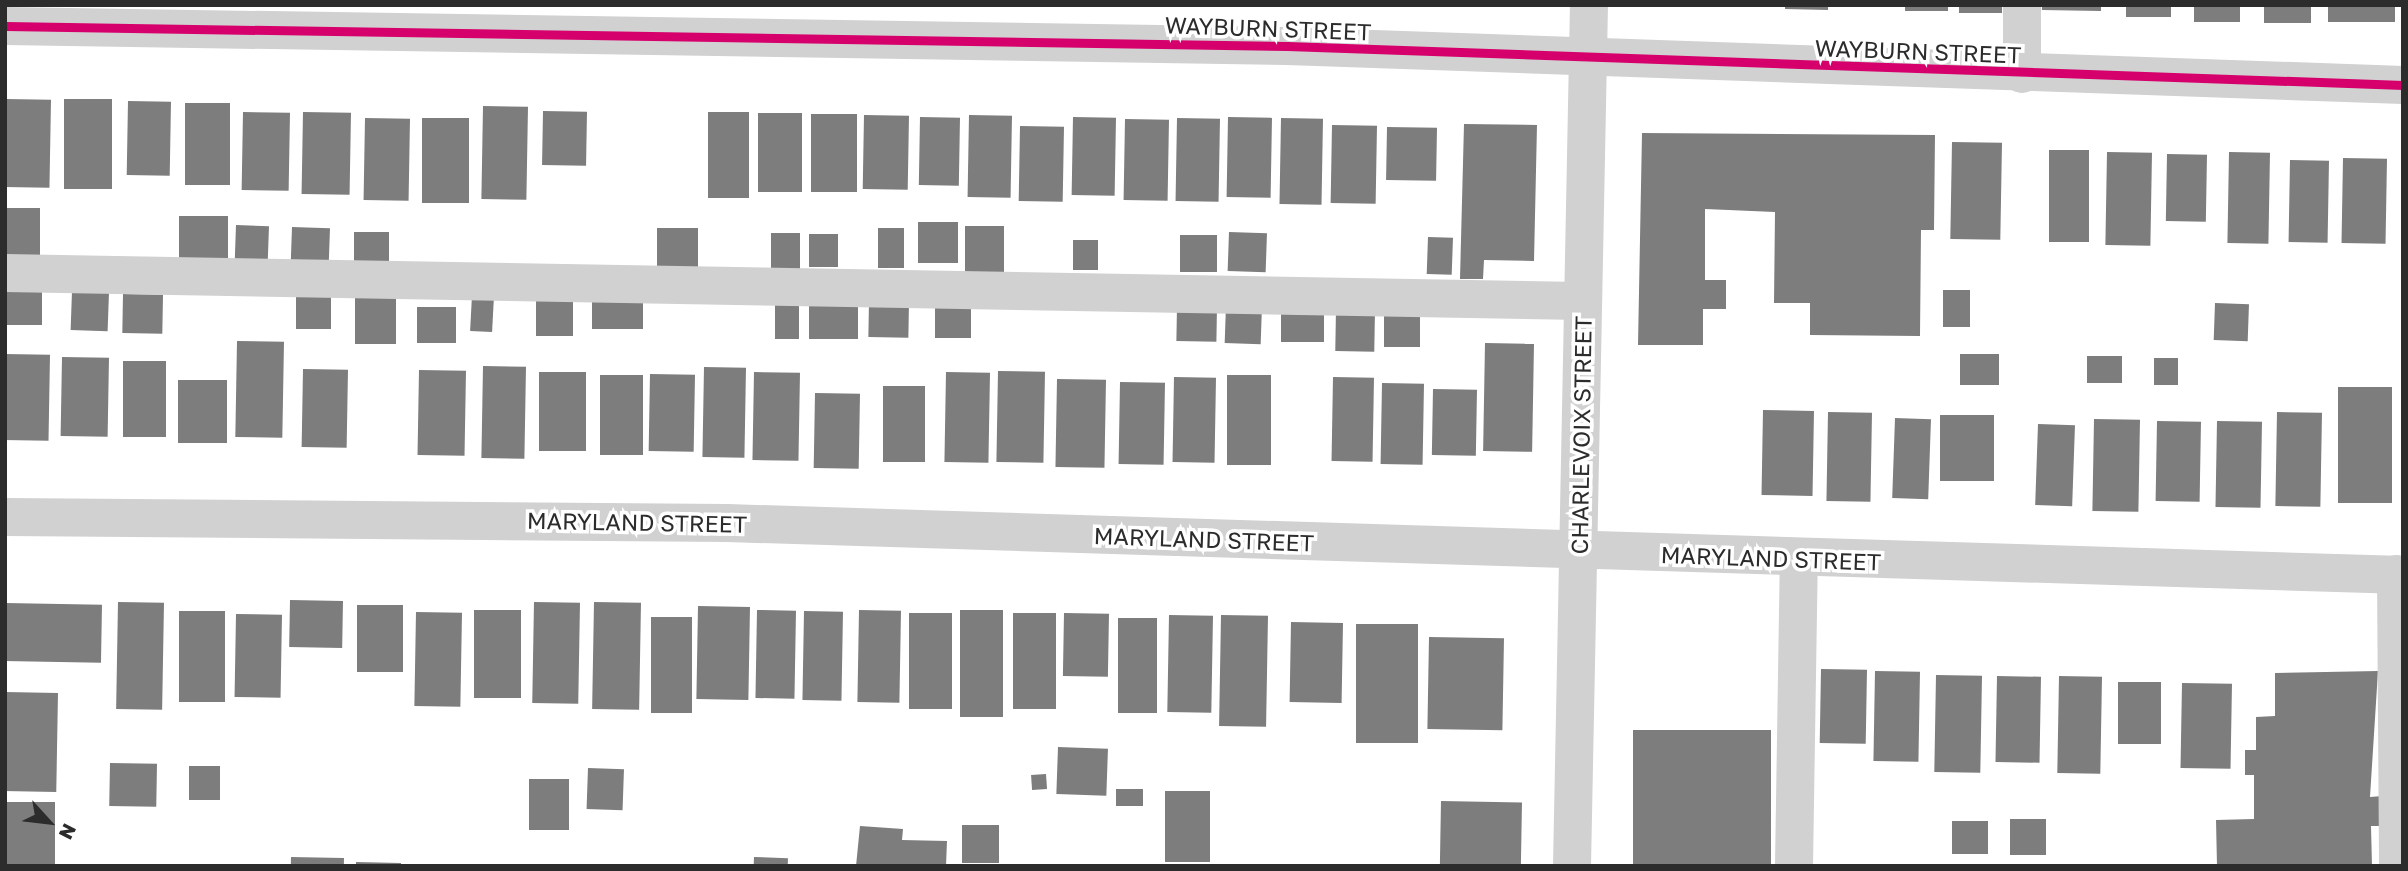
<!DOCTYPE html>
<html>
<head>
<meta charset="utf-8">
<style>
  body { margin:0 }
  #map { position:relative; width:2408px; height:871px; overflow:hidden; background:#fff; font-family:"Golos Text",sans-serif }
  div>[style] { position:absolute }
  .building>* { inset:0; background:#7d7d7d; transform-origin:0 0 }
  .minor>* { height:38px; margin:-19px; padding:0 19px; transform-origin:19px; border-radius:19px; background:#d1d1d1 }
  .cycleway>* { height:9px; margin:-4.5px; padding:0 4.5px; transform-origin:4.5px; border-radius:4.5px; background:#d6006c }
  span { translate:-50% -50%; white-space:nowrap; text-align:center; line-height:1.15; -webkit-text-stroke:7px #fff; paint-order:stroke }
  .street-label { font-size:23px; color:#2c2c2c }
  .frame { position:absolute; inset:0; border:7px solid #2c2c2c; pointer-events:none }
  .north { position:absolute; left:14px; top:787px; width:70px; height:70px; -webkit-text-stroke:5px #fff; paint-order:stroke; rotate:117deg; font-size:19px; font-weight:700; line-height:28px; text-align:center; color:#2c2c2c }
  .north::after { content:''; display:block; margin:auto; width:24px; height:32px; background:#2c2c2c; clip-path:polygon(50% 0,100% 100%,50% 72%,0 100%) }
</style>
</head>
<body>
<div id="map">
  <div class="building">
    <i style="clip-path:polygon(1785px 5px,1828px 5px,1828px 10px,1785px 9px)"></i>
    <i style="left:1905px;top:5px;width:43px;height:6px"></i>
    <i style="left:1959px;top:5px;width:43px;height:8px"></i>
    <i style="clip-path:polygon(2042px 5px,2101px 5px,2101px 11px,2042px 10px)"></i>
    <i style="left:2126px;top:5px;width:45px;height:12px"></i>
    <i style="left:2194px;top:5px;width:46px;height:17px"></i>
    <i style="left:2264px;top:5px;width:47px;height:18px"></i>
    <i style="left:2328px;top:5px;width:67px;height:17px"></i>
    <i style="left:6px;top:99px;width:45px;height:88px;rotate:1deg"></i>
    <i style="left:64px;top:99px;width:48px;height:90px"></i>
    <i style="left:128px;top:101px;width:43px;height:74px;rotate:1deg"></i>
    <i style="left:185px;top:103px;width:45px;height:82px"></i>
    <i style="left:483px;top:106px;width:45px;height:93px;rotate:1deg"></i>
    <i style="left:543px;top:111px;width:44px;height:54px;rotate:1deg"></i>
    <i style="left:243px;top:112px;width:47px;height:78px;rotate:1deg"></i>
    <i style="left:303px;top:112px;width:48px;height:82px;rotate:1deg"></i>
    <i style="left:708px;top:112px;width:41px;height:86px"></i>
    <i style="left:758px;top:113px;width:44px;height:79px"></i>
    <i style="left:811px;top:114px;width:46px;height:78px"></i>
    <i style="left:864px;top:115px;width:45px;height:74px;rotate:1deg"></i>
    <i style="left:969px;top:115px;width:43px;height:82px;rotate:1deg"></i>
    <i style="left:920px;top:117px;width:40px;height:68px;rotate:1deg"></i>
    <i style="left:1073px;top:117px;width:43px;height:78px;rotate:1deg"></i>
    <i style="left:1228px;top:117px;width:44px;height:80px;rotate:1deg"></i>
    <i style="left:365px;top:118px;width:45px;height:82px;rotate:1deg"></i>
    <i style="left:422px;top:118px;width:47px;height:85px"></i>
    <i style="left:1177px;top:118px;width:43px;height:83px;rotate:1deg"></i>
    <i style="left:1281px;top:118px;width:42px;height:86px;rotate:1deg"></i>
    <i style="left:1125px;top:119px;width:44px;height:81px;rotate:1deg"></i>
    <i style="clip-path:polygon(1464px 124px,1537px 125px,1534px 261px,1484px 260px,1483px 279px,1460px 279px)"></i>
    <i style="left:1332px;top:125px;width:45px;height:78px;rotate:1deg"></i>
    <i style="left:1020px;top:126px;width:44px;height:75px;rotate:1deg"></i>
    <i style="left:1387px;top:127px;width:50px;height:53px;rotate:1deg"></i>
    <i style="clip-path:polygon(1642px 133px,1935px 135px,1934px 230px,1921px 230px,1920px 336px,1810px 335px,1810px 303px,1774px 303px,1775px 212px,1705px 209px,1705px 280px,1726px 280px,1726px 309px,1703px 309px,1703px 345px,1638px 345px)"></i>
    <i style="left:1952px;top:142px;width:50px;height:97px;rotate:1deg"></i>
    <i style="left:2049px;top:150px;width:40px;height:92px"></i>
    <i style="left:2107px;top:152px;width:45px;height:93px;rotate:1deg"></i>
    <i style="left:2229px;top:152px;width:41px;height:91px;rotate:1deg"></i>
    <i style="left:2167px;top:154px;width:40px;height:67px;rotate:1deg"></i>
    <i style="left:2343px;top:158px;width:44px;height:85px;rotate:1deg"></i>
    <i style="left:2290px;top:160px;width:39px;height:82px;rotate:1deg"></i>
    <i style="left:5px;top:208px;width:35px;height:52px"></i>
    <i style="left:179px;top:216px;width:49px;height:46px"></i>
    <i style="left:918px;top:222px;width:40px;height:41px"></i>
    <i style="left:236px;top:225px;width:33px;height:37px;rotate:2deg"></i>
    <i style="left:965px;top:226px;width:39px;height:46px"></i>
    <i style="left:292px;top:227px;width:38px;height:36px;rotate:2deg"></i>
    <i style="left:657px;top:228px;width:41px;height:41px"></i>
    <i style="left:878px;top:228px;width:26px;height:40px"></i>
    <i style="left:354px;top:232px;width:35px;height:33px"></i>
    <i style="left:1229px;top:232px;width:38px;height:39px;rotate:2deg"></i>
    <i style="left:771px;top:233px;width:29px;height:38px"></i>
    <i style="left:809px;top:234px;width:29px;height:33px"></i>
    <i style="left:1180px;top:235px;width:37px;height:37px"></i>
    <i style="left:1428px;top:237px;width:25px;height:37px;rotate:2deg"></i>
    <i style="left:1073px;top:240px;width:25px;height:30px"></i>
    <i style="left:5px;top:287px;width:37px;height:38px"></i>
    <i style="left:1943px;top:290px;width:27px;height:37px"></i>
    <i style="left:72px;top:291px;width:37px;height:39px;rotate:2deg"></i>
    <i style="left:355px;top:292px;width:41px;height:52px"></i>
    <i style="left:296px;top:293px;width:35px;height:36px"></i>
    <i style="left:592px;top:293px;width:51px;height:36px"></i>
    <i style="left:123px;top:294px;width:40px;height:39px;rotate:1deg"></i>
    <i style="left:472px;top:295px;width:22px;height:36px;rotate:3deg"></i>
    <i style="left:536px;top:300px;width:37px;height:36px"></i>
    <i style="left:869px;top:301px;width:40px;height:36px;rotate:1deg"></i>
    <i style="left:775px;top:302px;width:24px;height:37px"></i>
    <i style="left:2215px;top:303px;width:34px;height:37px;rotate:2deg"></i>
    <i style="left:809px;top:304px;width:49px;height:35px"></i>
    <i style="left:935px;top:304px;width:36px;height:34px"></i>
    <i style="left:1226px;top:305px;width:36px;height:38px;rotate:2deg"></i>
    <i style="left:1177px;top:306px;width:40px;height:35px;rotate:1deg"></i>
    <i style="left:417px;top:307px;width:39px;height:36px"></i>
    <i style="left:1281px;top:307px;width:43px;height:35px"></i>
    <i style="left:1336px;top:309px;width:39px;height:42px;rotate:1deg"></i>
    <i style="left:1384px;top:311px;width:36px;height:36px"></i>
    <i style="left:237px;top:341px;width:47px;height:96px;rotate:1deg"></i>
    <i style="left:1485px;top:343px;width:49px;height:108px;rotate:1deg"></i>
    <i style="left:5px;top:354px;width:45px;height:86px;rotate:1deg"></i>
    <i style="left:1960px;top:354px;width:39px;height:31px"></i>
    <i style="left:2087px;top:356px;width:35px;height:27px"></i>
    <i style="left:62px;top:357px;width:47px;height:79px;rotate:1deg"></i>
    <i style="left:2154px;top:358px;width:24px;height:27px"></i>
    <i style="left:123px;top:361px;width:43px;height:76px"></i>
    <i style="left:483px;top:366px;width:43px;height:92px;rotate:1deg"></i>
    <i style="left:704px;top:367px;width:42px;height:90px;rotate:1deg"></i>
    <i style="left:303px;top:369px;width:45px;height:78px;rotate:1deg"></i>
    <i style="left:419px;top:370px;width:47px;height:85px;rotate:1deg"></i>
    <i style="left:998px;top:371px;width:47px;height:91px;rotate:1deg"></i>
    <i style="left:539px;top:372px;width:47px;height:79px"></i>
    <i style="left:754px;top:372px;width:46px;height:88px;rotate:1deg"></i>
    <i style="left:946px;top:372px;width:44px;height:90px;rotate:1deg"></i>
    <i style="left:650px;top:374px;width:45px;height:77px;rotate:1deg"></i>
    <i style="left:600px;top:375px;width:43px;height:80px"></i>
    <i style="left:1227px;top:375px;width:44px;height:90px"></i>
    <i style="left:1174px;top:377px;width:42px;height:85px;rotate:1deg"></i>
    <i style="left:1333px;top:377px;width:41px;height:84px;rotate:1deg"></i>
    <i style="left:1057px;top:379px;width:49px;height:88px;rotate:1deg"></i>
    <i style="left:178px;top:380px;width:49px;height:63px"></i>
    <i style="left:1120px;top:382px;width:45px;height:82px;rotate:1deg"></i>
    <i style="left:1382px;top:383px;width:42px;height:81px;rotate:1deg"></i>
    <i style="left:883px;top:386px;width:42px;height:76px"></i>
    <i style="left:2338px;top:387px;width:54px;height:116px"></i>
    <i style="left:1433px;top:389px;width:44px;height:66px;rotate:1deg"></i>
    <i style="left:815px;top:393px;width:45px;height:75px;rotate:1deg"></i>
    <i style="left:1763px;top:410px;width:51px;height:85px;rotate:1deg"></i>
    <i style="left:1828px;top:412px;width:44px;height:89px;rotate:1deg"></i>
    <i style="left:2277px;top:412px;width:45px;height:94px;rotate:1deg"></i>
    <i style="left:1940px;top:415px;width:54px;height:66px"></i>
    <i style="left:1895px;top:418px;width:36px;height:80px;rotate:2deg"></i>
    <i style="left:2094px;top:419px;width:46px;height:92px;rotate:1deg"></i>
    <i style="left:2157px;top:421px;width:44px;height:80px;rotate:1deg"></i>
    <i style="left:2217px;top:421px;width:45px;height:86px;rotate:1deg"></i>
    <i style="left:2038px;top:424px;width:37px;height:81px;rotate:2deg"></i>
    <i style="left:290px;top:600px;width:53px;height:47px;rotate:1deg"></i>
    <i style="left:118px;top:602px;width:46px;height:107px;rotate:1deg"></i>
    <i style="left:534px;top:602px;width:46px;height:101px;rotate:1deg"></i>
    <i style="left:594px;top:602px;width:47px;height:107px;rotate:1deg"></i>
    <i style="left:5px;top:603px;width:97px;height:58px;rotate:1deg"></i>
    <i style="left:357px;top:605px;width:46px;height:67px"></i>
    <i style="left:698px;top:606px;width:52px;height:93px;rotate:1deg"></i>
    <i style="left:474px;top:610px;width:47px;height:88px"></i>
    <i style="left:757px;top:610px;width:39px;height:88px;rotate:1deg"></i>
    <i style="left:859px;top:610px;width:42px;height:92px;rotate:1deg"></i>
    <i style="left:960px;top:610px;width:43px;height:107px"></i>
    <i style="left:179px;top:611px;width:46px;height:91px"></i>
    <i style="left:804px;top:611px;width:39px;height:89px;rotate:1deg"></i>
    <i style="left:416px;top:612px;width:46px;height:94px;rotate:1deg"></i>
    <i style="left:909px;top:613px;width:43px;height:96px"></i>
    <i style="left:1013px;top:613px;width:43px;height:96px"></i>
    <i style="left:1064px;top:613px;width:45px;height:63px;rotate:1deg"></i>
    <i style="left:236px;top:614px;width:46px;height:83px;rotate:1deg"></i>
    <i style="left:1169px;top:615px;width:44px;height:97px;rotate:1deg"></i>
    <i style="left:1221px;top:615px;width:47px;height:111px;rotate:1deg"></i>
    <i style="left:651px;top:617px;width:41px;height:96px"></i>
    <i style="left:1118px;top:618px;width:39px;height:95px"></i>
    <i style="left:1291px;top:622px;width:52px;height:80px;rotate:1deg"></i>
    <i style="left:1356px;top:624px;width:62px;height:119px"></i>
    <i style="left:1429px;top:637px;width:75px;height:92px;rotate:1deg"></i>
    <i style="left:1821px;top:669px;width:46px;height:74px;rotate:1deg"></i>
    <i style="left:1875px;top:671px;width:45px;height:90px;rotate:1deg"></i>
    <i style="clip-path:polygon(2378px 671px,2370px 797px,2383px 796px,2383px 826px,2371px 826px,2372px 866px,2217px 866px,2216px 820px,2254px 819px,2254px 775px,2245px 775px,2245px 750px,2256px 750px,2256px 717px,2275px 716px,2275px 673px)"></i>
    <i style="left:1936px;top:675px;width:46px;height:97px;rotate:1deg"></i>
    <i style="left:1997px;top:676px;width:44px;height:86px;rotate:1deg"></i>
    <i style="left:2059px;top:676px;width:43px;height:97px;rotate:1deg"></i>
    <i style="left:2118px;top:682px;width:43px;height:62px"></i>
    <i style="left:2182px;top:683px;width:50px;height:85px;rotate:1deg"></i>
    <i style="left:5px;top:692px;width:53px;height:99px;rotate:1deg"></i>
    <i style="left:1633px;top:730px;width:138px;height:136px"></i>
    <i style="left:1058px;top:747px;width:50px;height:47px;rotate:2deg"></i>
    <i style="left:110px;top:763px;width:47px;height:43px;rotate:1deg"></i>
    <i style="left:189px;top:766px;width:31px;height:34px"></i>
    <i style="left:588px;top:768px;width:36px;height:41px;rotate:2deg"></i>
    <i style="left:1046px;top:774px;width:15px;height:15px;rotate:86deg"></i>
    <i style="left:529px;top:779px;width:40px;height:51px"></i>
    <i style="left:1116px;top:789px;width:27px;height:17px"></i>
    <i style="left:1165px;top:791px;width:45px;height:71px"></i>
    <i style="left:1441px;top:801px;width:81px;height:65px;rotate:1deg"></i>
    <i style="left:5px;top:802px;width:50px;height:64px"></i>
    <i style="left:2010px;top:819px;width:36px;height:36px"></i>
    <i style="left:1952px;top:821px;width:36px;height:33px"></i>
    <i style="left:962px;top:825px;width:37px;height:38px"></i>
    <i style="clip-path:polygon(860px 826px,903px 829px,902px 840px,947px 841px,946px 866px,856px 866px)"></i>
    <i style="left:291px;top:857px;width:53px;height:9px;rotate:1deg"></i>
    <i style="left:754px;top:857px;width:34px;height:9px;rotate:2deg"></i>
    <i style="clip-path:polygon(356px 862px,401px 863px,401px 866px,356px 866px)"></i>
  </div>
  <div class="minor">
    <i style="left:5px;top:26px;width:1282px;rotate:0.89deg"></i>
    <i style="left:1287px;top:46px;width:1117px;rotate:2deg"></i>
    <i style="left:2022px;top:74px;width:69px;rotate:-90deg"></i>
    <i style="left:5px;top:273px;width:1578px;rotate:1.02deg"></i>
    <i style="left:5px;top:517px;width:722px;rotate:0.48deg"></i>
    <i style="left:727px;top:523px;width:1677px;rotate:1.78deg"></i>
    <i style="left:2396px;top:574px;width:292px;rotate:89.6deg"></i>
    <i style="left:1572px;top:866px;width:861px;rotate:-88.87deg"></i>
    <i style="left:1794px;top:866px;width:308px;rotate:-89.1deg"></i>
  </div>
  <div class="cycleway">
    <i style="left:5px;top:26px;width:1282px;rotate:0.89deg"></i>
    <i style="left:1287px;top:46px;width:1117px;rotate:2deg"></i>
  </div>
  <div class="street-label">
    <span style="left:1268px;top:28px;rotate:2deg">WAYBURN STREET</span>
    <span style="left:1918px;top:51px;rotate:2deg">WAYBURN STREET</span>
    <span style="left:1581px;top:435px;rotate:-89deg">CHARLEVOIX STREET</span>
    <span style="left:637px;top:522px;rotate:1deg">MARYLAND STREET</span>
    <span style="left:1204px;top:539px;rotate:2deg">MARYLAND STREET</span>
    <span style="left:1771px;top:558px;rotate:2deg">MARYLAND STREET</span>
  </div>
  <div class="frame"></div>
  <div class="north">N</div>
</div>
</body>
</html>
